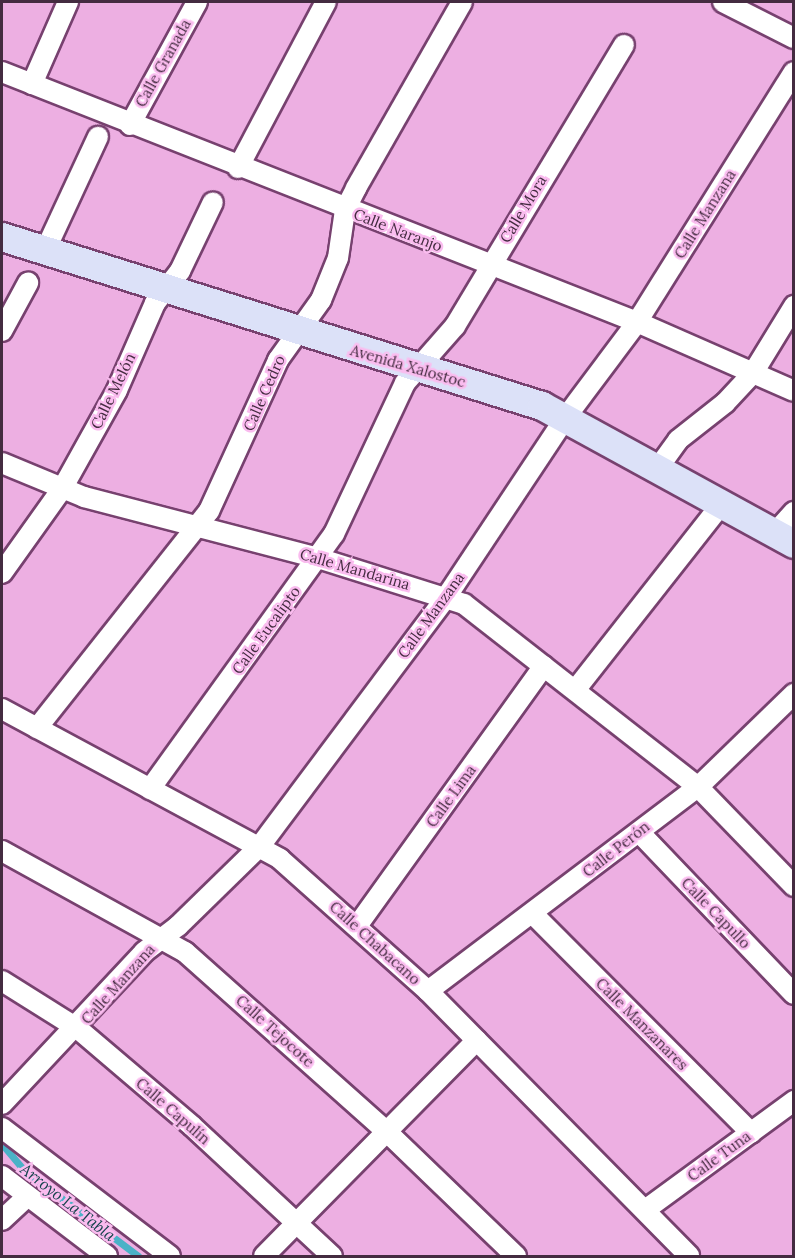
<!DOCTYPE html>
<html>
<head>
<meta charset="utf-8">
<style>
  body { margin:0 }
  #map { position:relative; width:795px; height:1258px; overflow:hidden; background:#edafe2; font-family:Lora,serif }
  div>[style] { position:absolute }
  .stream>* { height:7px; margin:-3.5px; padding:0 3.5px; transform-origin:3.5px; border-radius:3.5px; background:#4ab2c7 }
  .roads { filter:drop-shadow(2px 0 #77416f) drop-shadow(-2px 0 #77416f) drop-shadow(0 2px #77416f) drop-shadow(0 -2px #77416f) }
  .street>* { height:20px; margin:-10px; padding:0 10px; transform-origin:10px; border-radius:10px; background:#fff }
  .secondary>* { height:28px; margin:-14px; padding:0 14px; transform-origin:14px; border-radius:14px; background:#dce1f8 }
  span { translate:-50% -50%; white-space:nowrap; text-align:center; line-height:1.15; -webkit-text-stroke:5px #fabcef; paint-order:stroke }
  .street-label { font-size:15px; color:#442b40 }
  .water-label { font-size:16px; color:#16444d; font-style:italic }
  .frame { position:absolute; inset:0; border:3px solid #442b40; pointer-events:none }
</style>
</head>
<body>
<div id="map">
  <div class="stream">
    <i style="left:2px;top:1144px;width:34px;rotate:50deg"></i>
    <i style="left:24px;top:1170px;width:143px;rotate:37deg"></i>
  </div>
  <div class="roads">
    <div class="street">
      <i style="left:723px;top:2px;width:80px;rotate:26.9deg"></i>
      <i style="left:2px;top:72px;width:682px;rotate:21.49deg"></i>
      <i style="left:637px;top:322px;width:171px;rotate:23.7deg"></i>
      <i style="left:32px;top:84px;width:90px;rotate:-66.3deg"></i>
      <i style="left:130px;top:125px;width:140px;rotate:-61.4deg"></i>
      <i style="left:238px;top:168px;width:188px;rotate:-62.1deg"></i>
      <i style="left:45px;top:251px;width:126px;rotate:-65.1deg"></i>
      <i style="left:2px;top:331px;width:55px;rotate:-61.6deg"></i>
      <i style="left:2px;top:463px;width:89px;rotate:22.5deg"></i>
      <i style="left:84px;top:497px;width:242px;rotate:14.6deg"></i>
      <i style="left:318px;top:558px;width:153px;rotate:17.5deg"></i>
      <i style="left:464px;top:604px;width:297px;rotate:38deg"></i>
      <i style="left:698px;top:787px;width:138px;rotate:45.9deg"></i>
      <i style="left:658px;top:468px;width:34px;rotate:-54deg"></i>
      <i style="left:678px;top:440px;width:60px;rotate:-38.2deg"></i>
      <i style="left:725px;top:403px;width:41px;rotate:-47deg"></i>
      <i style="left:753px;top:373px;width:79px;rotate:-58.5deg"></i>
      <i style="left:774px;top:534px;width:30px;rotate:-48deg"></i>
      <i style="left:2px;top:573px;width:103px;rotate:-54.5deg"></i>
      <i style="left:62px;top:489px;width:113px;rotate:-60.9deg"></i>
      <i style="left:117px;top:390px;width:95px;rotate:-66.4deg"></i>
      <i style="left:155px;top:303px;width:41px;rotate:-52deg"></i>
      <i style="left:180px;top:271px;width:76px;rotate:-64.4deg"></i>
      <i style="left:576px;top:689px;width:234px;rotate:-51.8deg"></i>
      <i style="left:2px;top:709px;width:316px;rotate:28.3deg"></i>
      <i style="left:280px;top:859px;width:198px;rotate:41.7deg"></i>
      <i style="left:428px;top:991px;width:372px;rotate:45.4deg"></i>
      <i style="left:37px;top:728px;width:277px;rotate:-51.6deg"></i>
      <i style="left:209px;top:511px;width:166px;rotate:-65.4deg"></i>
      <i style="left:278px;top:360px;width:74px;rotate:-54.4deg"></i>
      <i style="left:321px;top:300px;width:45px;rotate:-68deg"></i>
      <i style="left:338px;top:258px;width:49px;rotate:-81.7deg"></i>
      <i style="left:345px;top:210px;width:25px;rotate:-63deg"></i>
      <i style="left:356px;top:188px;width:214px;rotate:-60.3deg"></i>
      <i style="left:150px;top:789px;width:314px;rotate:-54.2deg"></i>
      <i style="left:334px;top:534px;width:167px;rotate:-64.8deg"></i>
      <i style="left:405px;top:383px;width:76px;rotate:-48.7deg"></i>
      <i style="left:455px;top:326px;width:328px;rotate:-59deg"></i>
      <i style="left:639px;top:832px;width:224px;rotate:46.3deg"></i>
      <i style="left:2px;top:851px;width:209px;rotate:28.9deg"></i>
      <i style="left:185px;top:952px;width:268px;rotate:41.7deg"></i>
      <i style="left:385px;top:1130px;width:182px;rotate:43.9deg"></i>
      <i style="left:533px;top:914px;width:309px;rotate:45.1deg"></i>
      <i style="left:357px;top:926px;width:320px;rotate:-54.3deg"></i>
      <i style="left:2px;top:981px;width:89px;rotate:32.1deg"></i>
      <i style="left:77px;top:1028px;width:151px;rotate:40.4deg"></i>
      <i style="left:192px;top:1126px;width:191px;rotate:42.9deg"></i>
      <i style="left:428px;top:991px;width:338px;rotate:-37.1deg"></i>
      <i style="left:698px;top:787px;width:134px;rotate:-44.1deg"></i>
      <i style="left:2px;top:1104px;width:208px;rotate:-46.9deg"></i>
      <i style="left:144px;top:952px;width:43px;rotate:-37.4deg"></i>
      <i style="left:178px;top:926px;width:115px;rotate:-44.3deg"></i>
      <i style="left:260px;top:846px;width:312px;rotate:-53.2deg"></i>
      <i style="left:447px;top:596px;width:215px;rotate:-56.4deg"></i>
      <i style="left:566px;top:417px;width:119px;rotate:-53.2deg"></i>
      <i style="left:637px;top:322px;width:295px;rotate:-57.9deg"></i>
      <i style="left:2px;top:1128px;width:211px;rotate:37.3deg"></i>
      <i style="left:2px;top:1176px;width:132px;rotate:37.3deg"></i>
      <i style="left:645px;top:1210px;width:185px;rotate:-36.2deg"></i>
      <i style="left:2px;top:1220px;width:33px;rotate:-43deg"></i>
      <i style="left:264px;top:1256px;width:303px;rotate:-45.4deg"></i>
    </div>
    <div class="secondary">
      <i style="left:2px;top:237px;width:566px;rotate:17.38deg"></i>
      <i style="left:542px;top:406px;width:287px;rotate:28.7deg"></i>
    </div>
  </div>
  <div class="street-label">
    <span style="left:163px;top:63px;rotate:-61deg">Calle Granada</span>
    <span style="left:523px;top:209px;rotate:-59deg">Calle Mora</span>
    <span style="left:705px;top:214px;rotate:-58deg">Calle Manzana</span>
    <span style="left:398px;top:230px;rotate:21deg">Calle Naranjo</span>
    <span style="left:408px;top:366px;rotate:16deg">Avenida Xalostoc</span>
    <span style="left:113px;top:391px;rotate:-64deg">Calle Melón</span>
    <span style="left:264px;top:393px;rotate:-66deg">Calle Cedro</span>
    <span style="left:355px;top:569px;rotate:16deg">Calle Mandarina</span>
    <span style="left:431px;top:615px;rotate:-54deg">Calle Manzana</span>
    <span style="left:266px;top:630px;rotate:-54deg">Calle Eucalipto</span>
    <span style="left:451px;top:796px;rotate:-54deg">Calle Lima</span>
    <span style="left:616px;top:849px;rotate:-38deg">Calle Perón</span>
    <span style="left:716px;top:913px;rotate:46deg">Calle Capullo</span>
    <span style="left:375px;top:943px;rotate:42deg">Calle Chabacano</span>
    <span style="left:118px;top:984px;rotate:-48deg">Calle Manzana</span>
    <span style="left:642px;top:1024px;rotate:45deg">Calle Manzanares</span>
    <span style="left:275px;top:1031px;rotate:42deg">Calle Tejocote</span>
    <span style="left:173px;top:1111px;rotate:41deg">Calle Capulín</span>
    <span style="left:719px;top:1156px;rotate:-36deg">Calle Tuna</span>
  </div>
  <div class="water-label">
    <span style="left:68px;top:1202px;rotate:38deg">Arroyo La Tabla</span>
  </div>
  <div class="frame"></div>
</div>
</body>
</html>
